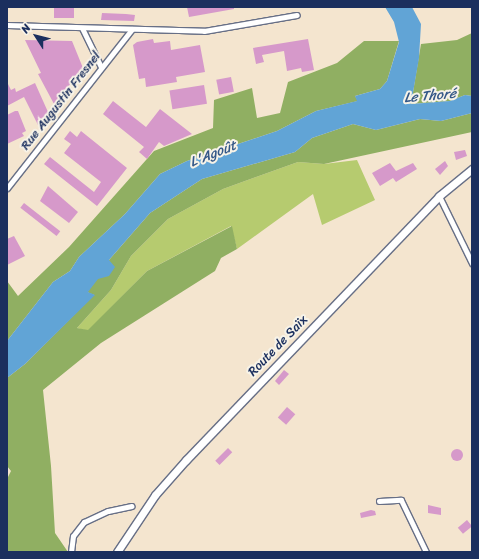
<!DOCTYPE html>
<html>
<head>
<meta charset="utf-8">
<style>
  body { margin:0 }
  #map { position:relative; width:479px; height:559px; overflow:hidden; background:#f4e5cf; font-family:Sriracha,sans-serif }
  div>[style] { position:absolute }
  .green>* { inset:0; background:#b6cb6f }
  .forest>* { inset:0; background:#90af62 }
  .water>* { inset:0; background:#61a4d6 }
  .building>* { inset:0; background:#d699ca; transform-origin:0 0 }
  .round { border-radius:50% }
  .roads { filter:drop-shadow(1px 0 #676f86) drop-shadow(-1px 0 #676f86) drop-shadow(0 1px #676f86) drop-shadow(0 -1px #676f86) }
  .minor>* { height:5px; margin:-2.5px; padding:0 2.5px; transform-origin:2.5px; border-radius:2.5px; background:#fff }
  .tertiary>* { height:7px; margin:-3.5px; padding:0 3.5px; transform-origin:3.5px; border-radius:3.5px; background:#fff }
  span { translate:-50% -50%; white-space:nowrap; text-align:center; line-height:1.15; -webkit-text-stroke:4px #f7f3e8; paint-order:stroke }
  .street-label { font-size:13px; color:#1b2f5e }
  .water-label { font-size:14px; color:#345888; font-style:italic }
  .frame { position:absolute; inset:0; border:8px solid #1b2f5e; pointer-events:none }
  .north { position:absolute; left:16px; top:16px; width:40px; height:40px; -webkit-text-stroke:3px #f7f3e8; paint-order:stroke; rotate:306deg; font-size:11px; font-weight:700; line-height:16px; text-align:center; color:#1b2f5e }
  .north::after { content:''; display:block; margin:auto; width:14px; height:18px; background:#1b2f5e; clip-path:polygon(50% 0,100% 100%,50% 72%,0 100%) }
</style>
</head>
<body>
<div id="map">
  <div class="green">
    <i style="clip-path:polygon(357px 160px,375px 200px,322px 225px,313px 194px,237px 249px,231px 226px,147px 271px,88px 331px,77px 328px,111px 290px,131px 256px,168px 219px,223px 189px,298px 162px,324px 164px)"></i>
  </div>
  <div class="forest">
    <i style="clip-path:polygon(472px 33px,472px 96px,465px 95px,450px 101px,411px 104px,421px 44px,457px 40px)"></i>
    <i style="clip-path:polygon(364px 41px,399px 41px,387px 81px,380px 89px,355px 96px,358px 101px,316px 111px,277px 131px,187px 161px,160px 174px,125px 214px,79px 257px,70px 271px,53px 282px,7px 341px,7px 281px,18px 296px,69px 247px,154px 151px,213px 128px,214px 100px,252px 88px,257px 118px,280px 113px,288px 82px,337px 63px)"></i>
    <i style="clip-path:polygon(472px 113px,472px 132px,324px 164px,298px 162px,223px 189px,168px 219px,131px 256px,111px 290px,77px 328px,88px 330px,147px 271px,232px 226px,237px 249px,221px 258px,215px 271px,101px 343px,43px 390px,51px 466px,55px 533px,68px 552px,7px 552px,7px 479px,11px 471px,7px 466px,7px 378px,25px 364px,94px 295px,87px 292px,109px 260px,150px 213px,202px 179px,295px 152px,312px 138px,353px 124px,376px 130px,420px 119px,441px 121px)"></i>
  </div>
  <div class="water">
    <i style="clip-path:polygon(385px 7px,412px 7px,421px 24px,419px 58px,411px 104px,450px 101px,465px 95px,472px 96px,472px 113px,441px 121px,420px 119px,376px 130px,353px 124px,312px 138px,295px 152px,202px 179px,150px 213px,109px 260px,115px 267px,109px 276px,98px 279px,88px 292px,95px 295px,25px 364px,7px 378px,7px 341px,53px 282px,70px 271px,79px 257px,125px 214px,160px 174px,187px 161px,277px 131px,316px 111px,357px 101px,355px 96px,380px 89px,387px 81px,399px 42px,394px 22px)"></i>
  </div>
  <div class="building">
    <i style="left:54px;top:7px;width:20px;height:11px"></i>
    <i style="clip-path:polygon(187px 7px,234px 7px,234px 9px,189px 17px)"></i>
    <i style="clip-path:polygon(102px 13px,126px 14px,135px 15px,134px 21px,101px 20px)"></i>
    <i style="clip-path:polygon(153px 39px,154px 43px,170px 41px,171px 50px,200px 45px,205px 72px,176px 77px,177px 82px,146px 87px,145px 78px,139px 79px,133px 45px,137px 42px)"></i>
    <i style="clip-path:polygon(308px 39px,314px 70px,302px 72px,301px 68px,287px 71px,284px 51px,262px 55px,264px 62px,256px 64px,253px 48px)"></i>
    <i style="clip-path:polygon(25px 40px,72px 41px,83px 68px,54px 104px,38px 74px,41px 73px)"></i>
    <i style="left:231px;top:77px;width:15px;height:15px;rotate:79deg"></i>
    <i style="clip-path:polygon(7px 82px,11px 90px,15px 88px,16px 92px,35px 83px,48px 112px,38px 125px,24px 97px,7px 106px)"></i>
    <i style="left:204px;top:85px;width:19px;height:35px;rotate:81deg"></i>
    <i style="clip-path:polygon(113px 101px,146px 127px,160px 109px,192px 134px,164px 146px,159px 142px,147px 159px,139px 152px,144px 147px,103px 114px)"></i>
    <i style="clip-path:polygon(15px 111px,18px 111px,26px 131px,22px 133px,24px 136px,7px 144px,7px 115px)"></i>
    <i style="clip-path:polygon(70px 131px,77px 137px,81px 131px,127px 168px,97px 206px,44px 164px,50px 157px,94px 192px,101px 182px,64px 153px,71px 144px,64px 139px)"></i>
    <i style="clip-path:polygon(465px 150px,467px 156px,456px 160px,454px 152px)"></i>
    <i style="clip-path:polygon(445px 161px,448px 166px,440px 175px,435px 169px)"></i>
    <i style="clip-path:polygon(390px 163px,396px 171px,413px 163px,417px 169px,396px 182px,393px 178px,380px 186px,372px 173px)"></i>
    <i style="clip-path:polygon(48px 186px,78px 212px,69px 223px,40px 201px)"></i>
    <i style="left:24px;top:203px;width:46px;height:6px;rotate:38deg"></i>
    <i style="clip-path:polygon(14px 236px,25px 256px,7px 265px,7px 239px)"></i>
    <i style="clip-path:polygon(284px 370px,289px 374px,279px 385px,275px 381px)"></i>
    <i style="left:287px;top:407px;width:11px;height:14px;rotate:41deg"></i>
    <i style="left:228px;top:448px;width:6px;height:18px;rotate:45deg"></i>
    <i class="round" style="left:451px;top:449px;width:12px;height:12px"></i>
    <i style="clip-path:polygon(428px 505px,441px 508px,441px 515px,428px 513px)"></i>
    <i style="clip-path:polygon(371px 510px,375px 511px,376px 515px,361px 518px,360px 513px)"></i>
    <i style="left:467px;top:520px;width:8px;height:12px;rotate:50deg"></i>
  </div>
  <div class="roads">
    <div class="minor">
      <i style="left:7px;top:25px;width:197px;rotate:1.7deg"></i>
      <i style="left:204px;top:31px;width:94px;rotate:-9.8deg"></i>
      <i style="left:82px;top:28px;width:43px;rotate:64deg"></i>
      <i style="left:7px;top:188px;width:202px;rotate:-51.8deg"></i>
      <i style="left:439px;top:196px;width:75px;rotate:63.8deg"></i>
      <i style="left:379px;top:501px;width:22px;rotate:-3deg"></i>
      <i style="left:401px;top:500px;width:58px;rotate:64.3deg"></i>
      <i style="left:71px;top:552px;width:16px;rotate:-83deg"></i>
      <i style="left:73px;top:536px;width:18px;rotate:-52deg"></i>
      <i style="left:84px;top:522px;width:26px;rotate:-25deg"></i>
      <i style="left:108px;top:511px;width:24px;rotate:-12deg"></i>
    </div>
    <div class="tertiary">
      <i style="left:117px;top:552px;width:69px;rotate:-56.3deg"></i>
      <i style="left:155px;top:495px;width:47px;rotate:-48.5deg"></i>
      <i style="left:186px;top:460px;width:366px;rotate:-46.2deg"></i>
      <i style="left:439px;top:196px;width:43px;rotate:-39.3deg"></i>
    </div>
  </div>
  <div class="street-label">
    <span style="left:61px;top:101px;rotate:-52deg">Rue Augustin Fresnel</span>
    <span style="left:278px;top:346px;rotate:-46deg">Route de Saïx</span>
  </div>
  <div class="water-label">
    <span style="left:430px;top:96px;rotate:-5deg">Le Thoré</span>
    <span style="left:213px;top:154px;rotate:-22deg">L'Agoût</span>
  </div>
  <div class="frame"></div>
  <div class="north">N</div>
</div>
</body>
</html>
